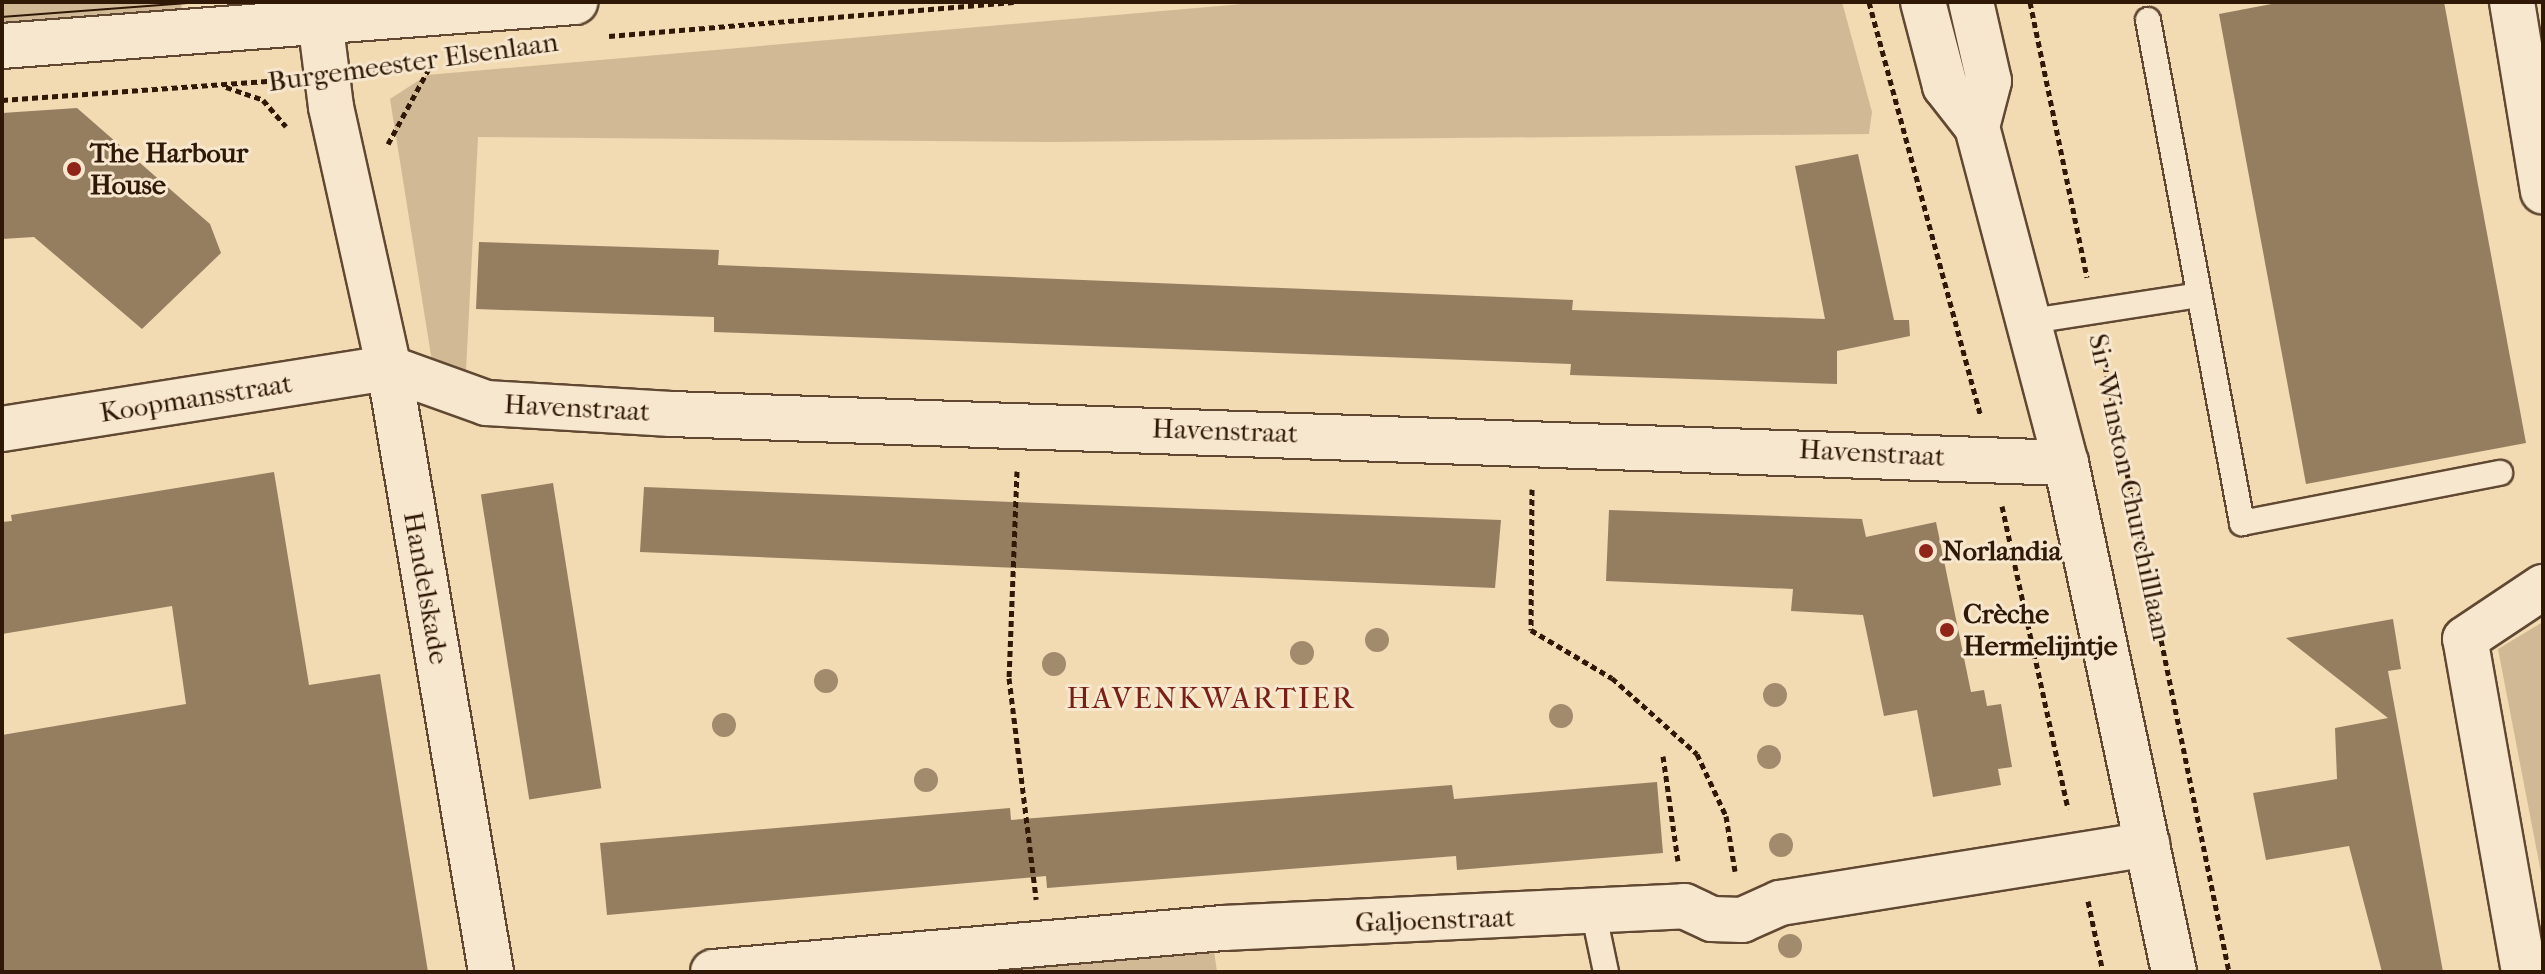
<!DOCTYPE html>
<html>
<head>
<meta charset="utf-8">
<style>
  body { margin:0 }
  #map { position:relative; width:2545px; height:974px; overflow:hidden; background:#f2dab3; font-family:"IM FELL French Canon",serif }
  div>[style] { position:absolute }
  .green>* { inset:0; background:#d1b996 }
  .building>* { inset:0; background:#957d60; transform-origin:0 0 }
  .path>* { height:5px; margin-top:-2.5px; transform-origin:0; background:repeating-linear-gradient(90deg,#301807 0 6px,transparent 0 10px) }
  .roads { filter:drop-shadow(2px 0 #604832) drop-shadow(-2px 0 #604832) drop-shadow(0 2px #604832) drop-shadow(0 -2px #604832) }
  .service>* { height:24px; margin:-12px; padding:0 12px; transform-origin:12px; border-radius:12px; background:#f7e7ce }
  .minor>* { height:44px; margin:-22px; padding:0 22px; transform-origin:22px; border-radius:22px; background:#f7e7ce }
  .tertiary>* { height:44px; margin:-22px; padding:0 22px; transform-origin:22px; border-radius:22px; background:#f7e7ce }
  .secondary>* { height:44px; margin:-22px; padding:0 22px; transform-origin:22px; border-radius:22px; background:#f7e7ce }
  .tram>* { height:2px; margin:-1px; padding:0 1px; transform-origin:1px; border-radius:1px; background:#301807 }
  .trees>* { width:24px; height:24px; margin:-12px; border-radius:50%; background:#a28a6c }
  .dots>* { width:22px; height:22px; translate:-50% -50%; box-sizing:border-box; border:4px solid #f7e7ce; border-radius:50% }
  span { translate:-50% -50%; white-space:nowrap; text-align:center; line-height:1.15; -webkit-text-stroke:6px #f7e7ce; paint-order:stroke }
  .street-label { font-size:28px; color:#301807 }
  .poi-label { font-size:28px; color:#301807; font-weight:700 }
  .left { translate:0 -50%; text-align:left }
  .neighbourhood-label { font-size:30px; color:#7a1f14; letter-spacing:2px }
  .frame { position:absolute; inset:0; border:4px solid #301807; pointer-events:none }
</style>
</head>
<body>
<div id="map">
  <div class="green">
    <i style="clip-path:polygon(2px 2px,181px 2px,182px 10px,2px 25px)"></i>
    <i style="clip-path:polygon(1265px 2px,1842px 2px,1872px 112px,1869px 134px,1053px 142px,478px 137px,466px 371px,434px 374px,390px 99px,427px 75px)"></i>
    <i style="clip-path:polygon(2543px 622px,2543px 883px,2498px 649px)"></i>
    <i style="clip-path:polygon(1212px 937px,1217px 972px,834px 972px)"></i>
  </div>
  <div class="building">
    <i style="clip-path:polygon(2282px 2px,2444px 2px,2526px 443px,2306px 484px,2219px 14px)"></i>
    <i style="clip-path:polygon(77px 108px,210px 224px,221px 253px,142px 329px,34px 237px,2px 239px,2px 113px)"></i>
    <i style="clip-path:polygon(1858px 154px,1894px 320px,1909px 320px,1910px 336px,1837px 351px,1837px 384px,1570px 375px,1571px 364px,714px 332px,714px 317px,476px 309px,479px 242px,719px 250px,718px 265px,1573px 300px,1572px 310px,1825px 319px,1795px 166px)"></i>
    <i style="clip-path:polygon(274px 472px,309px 685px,380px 674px,428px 972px,2px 972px,2px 735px,186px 704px,172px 606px,2px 634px,2px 522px,12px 521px,11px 515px)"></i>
    <i style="left:553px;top:483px;width:309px;height:73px;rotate:81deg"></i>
    <i style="clip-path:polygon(644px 487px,1039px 503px,1501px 520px,1495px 588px,640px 552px)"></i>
    <i style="clip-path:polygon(1609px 510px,1862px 519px,1866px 537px,1936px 522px,1971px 692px,1984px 690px,1987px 706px,2001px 704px,2012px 767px,1998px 769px,2001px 785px,1933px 797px,1917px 710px,1884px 716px,1863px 615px,1791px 611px,1793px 589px,1606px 581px)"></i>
    <i style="clip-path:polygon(2393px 619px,2401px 669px,2388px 671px,2443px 972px,2382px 972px,2349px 846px,2266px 860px,2253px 793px,2337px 779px,2335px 728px,2388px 718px,2286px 638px)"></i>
    <i style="clip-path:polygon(1657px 782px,1663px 853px,1457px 870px,1456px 856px,1047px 888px,1046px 876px,607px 915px,600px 843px,1010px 808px,1011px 820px,1452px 785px,1454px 799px)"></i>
  </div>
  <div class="path">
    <i style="left:1869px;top:2px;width:427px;rotate:74.9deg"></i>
    <i style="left:2030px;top:2px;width:281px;rotate:78.3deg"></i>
    <i style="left:609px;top:36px;width:406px;rotate:-4.8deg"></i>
    <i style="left:373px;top:70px;width:46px;rotate:-8.8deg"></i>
    <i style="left:226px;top:87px;width:39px;rotate:19deg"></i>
    <i style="left:263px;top:100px;width:35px;rotate:49deg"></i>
    <i style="left:2px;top:100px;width:282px;rotate:-4.1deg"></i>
    <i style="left:388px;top:144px;width:94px;rotate:-61.5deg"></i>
    <i style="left:2101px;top:346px;width:639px;rotate:78.44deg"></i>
    <i style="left:1017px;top:471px;width:207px;rotate:92.2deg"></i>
    <i style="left:1009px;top:678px;width:223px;rotate:83deg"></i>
    <i style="left:1532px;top:489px;width:141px;rotate:90.4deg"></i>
    <i style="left:1531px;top:630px;width:94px;rotate:30.7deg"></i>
    <i style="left:1612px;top:678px;width:114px;rotate:41.8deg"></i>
    <i style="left:1697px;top:754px;width:68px;rotate:64.9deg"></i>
    <i style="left:1726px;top:816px;width:56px;rotate:80.7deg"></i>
    <i style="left:2002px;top:506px;width:310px;rotate:77.7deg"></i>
    <i style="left:1663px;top:756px;width:106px;rotate:81.9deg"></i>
    <i style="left:2088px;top:901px;width:73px;rotate:78.1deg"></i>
  </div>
  <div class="roads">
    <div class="service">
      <i style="left:2148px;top:20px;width:512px;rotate:79.41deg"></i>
      <i style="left:2242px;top:523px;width:263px;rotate:-11deg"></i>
      <i style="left:2025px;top:322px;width:176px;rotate:-8.8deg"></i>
      <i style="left:1594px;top:915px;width:58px;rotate:78.1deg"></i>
    </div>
    <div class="minor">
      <i style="left:325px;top:2px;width:19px;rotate:106deg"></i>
      <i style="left:320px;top:20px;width:88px;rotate:82.8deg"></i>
      <i style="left:331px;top:107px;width:267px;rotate:77.5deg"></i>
      <i style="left:389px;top:368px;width:613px;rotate:80.41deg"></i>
      <i style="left:2512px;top:2px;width:192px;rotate:80.7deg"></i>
      <i style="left:2px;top:429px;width:392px;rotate:-9deg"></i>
      <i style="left:389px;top:368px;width:103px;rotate:19.8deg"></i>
      <i style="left:486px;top:403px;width:185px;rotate:3.4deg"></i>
      <i style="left:671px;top:414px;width:1396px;rotate:2.01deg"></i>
      <i style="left:713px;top:972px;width:512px;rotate:-4.93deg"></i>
      <i style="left:1223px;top:928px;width:462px;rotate:-2.7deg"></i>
      <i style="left:1684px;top:906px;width:31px;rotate:25deg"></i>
      <i style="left:1712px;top:919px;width:30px;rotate:2deg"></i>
      <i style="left:1742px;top:920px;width:42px;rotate:-24.1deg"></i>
      <i style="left:1780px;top:903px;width:372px;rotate:-9.1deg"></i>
      <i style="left:2524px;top:972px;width:338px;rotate:-100deg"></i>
      <i style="left:2465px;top:639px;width:94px;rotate:-33.7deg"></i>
    </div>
    <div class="tertiary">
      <i style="left:1923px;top:2px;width:87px;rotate:75.3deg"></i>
      <i style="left:1945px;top:86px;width:52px;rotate:52deg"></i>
      <i style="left:1977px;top:127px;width:348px;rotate:75.2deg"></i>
      <i style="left:2066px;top:463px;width:520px;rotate:78.02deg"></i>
      <i style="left:1971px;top:2px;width:81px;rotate:77.2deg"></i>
      <i style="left:1989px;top:81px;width:48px;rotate:104.6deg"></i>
    </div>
    <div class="secondary">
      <i style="left:2px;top:46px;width:575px;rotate:-4.39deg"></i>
    </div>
  </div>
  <div class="tram">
    <i style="left:2px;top:17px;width:202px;rotate:-4.3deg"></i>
  </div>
  <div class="trees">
    <i style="left:1377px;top:640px"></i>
    <i style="left:1302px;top:653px"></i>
    <i style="left:1054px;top:664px"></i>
    <i style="left:826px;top:681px"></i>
    <i style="left:1775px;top:695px"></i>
    <i style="left:1561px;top:716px"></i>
    <i style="left:724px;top:725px"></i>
    <i style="left:1769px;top:757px"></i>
    <i style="left:926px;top:780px"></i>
    <i style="left:1781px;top:845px"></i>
    <i style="left:1790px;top:946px"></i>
  </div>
  <div class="dots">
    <i style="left:74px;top:169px;background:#8f2418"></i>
    <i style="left:1926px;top:551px;background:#8f2418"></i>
    <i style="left:1947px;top:630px;background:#8f2418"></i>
  </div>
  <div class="street-label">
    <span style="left:413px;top:62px;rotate:-8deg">Burgemeester Elsenlaan</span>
    <span style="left:196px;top:398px;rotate:-9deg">Koopmansstraat</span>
    <span style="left:577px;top:408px;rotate:3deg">Havenstraat</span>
    <span style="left:1225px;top:431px;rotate:2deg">Havenstraat</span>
    <span style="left:1872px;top:453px;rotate:3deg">Havenstraat</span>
    <span style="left:2130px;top:487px;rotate:78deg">Sir Winston Churchilllaan</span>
    <span style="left:426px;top:588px;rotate:80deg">Handelskade</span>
    <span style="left:1435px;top:920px;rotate:-2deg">Galjoenstraat</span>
  </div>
  <div class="poi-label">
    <span class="left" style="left:90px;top:169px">The Harbour<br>House</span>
    <span class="left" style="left:1942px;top:551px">Norlandia</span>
    <span class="left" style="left:1963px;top:630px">Crèche<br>Hermelijntje</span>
  </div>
  <div class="neighbourhood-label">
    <span style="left:1211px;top:699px">HAVENKWARTIER</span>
  </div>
  <div class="frame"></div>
</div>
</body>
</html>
